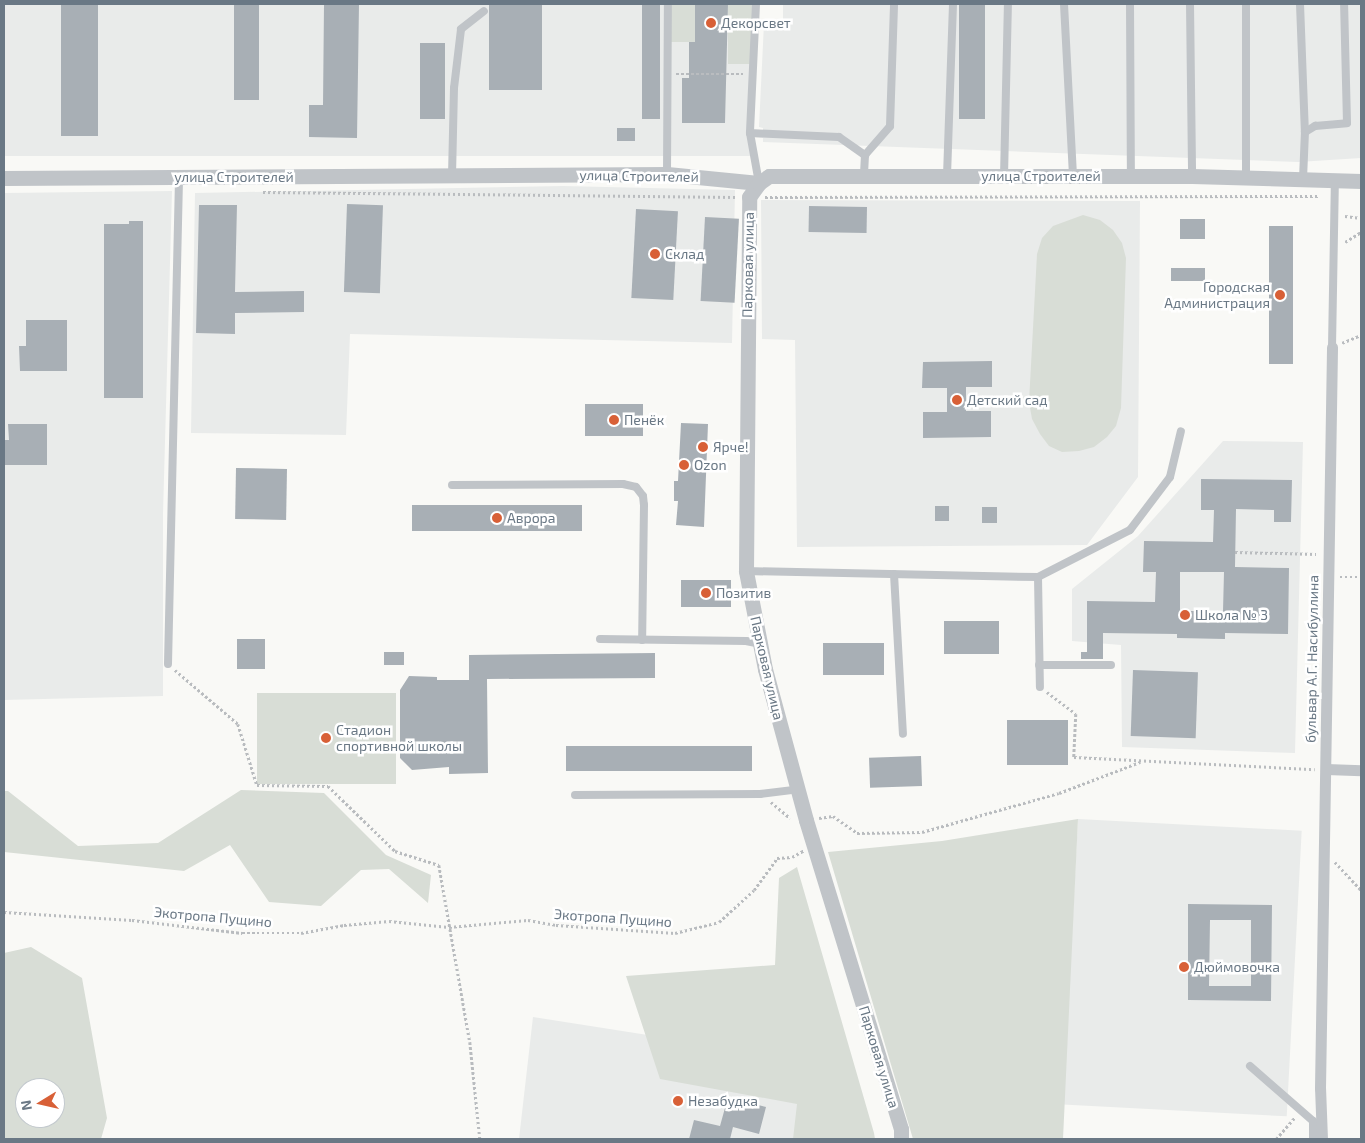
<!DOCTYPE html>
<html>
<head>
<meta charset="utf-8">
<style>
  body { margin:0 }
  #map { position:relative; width:1365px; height:1143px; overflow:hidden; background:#f9f9f6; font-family:"Exo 2",sans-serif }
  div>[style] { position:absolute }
  .built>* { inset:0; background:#e9ebea; transform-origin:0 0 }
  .green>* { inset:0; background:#d8ddd6; transform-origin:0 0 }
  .building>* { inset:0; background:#a8afb5; transform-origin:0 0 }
  .path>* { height:2.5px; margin-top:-1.25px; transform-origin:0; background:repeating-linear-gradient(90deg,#b9bcbf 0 2.5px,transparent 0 5px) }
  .service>* { height:8px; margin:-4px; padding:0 4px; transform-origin:4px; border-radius:4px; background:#c0c4c8 }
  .pedestrian>* { height:11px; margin:-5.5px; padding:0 5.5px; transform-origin:5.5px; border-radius:5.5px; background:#c0c4c8 }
  .minor>* { height:15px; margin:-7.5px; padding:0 7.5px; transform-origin:7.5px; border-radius:7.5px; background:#c0c4c8 }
  .dots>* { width:14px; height:14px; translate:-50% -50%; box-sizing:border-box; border:2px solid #fff; border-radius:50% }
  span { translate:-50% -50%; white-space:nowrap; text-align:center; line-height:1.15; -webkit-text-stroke:5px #fff; paint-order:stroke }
  .poi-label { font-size:14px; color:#6a7885 }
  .left { translate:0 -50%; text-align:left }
  .right { translate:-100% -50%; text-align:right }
  .street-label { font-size:14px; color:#6a7885 }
  .frame { position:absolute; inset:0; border:5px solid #6a7885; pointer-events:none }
  .north { position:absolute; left:15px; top:1078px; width:50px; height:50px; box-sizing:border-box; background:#fff; border:1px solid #c3c9ce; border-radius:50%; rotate:261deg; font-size:14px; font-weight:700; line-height:20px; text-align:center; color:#6a7885 }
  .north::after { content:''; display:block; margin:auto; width:18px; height:22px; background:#d86037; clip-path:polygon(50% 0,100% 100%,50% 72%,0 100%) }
</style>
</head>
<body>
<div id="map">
  <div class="built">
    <i style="left:4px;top:4px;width:750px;height:152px"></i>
    <i style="clip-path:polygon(783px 4px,1361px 4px,1361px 158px,1298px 162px,763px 142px,763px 128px,759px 127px,764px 23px,783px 22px)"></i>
    <i style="clip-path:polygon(563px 186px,735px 190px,732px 343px,350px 334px,346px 435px,191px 433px,195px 193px)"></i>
    <i style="clip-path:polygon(172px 191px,163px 514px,163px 696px,4px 700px,4px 193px)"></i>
    <i style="clip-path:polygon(761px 200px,1140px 201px,1138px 477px,1087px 545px,797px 547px,795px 340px,762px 339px)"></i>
    <i style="clip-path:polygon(1223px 441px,1303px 442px,1295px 753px,1122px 747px,1121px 645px,1072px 641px,1072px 589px,1138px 536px)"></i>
    <i style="left:1078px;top:819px;width:224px;height:286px;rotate:3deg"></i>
    <i style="clip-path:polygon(533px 1017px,819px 1062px,847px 1139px,519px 1139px)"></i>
  </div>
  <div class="green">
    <i style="left:669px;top:4px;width:26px;height:38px"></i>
    <i style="left:728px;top:4px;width:26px;height:60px"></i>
    <i style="clip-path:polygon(1083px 215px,1100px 220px,1113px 230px,1122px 243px,1126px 258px,1121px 408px,1116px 426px,1107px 437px,1094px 447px,1079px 451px,1062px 452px,1049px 446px,1040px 434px,1032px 419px,1029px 402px,1037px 254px,1042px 238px,1053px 226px)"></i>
    <i style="left:257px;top:693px;width:139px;height:91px"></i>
    <i style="clip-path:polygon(241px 790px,324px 793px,386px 855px,431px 875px,428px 903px,389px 869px,361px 870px,321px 906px,269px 902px,230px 845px,184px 871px,4px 852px,4px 791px,8px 791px,78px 846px,158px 843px)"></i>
    <i style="clip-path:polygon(1078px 819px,1063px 1139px,913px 1139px,828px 852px,942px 841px)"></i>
    <i style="clip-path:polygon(797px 867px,874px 1133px,875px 1139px,793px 1139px,797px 1104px,660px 1079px,626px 976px,775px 965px,779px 878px)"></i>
    <i style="clip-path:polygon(evenodd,31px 947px,82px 978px,107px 1118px,101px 1139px,4px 1139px,4px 953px,31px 947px,25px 1088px,55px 1088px,55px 1118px,25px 1118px,25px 1088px)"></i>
  </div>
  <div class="building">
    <i style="left:61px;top:4px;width:37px;height:132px"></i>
    <i style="left:234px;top:4px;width:25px;height:96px"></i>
    <i style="clip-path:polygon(324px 4px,359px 4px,357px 138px,309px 137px,309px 105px,323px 105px)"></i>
    <i style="left:489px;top:4px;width:53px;height:86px"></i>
    <i style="left:642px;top:4px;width:18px;height:115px"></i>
    <i style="clip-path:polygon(695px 4px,728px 4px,725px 123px,682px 123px,682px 78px,689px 78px,689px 42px,695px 42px)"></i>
    <i style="left:959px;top:4px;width:26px;height:115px"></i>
    <i style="left:420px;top:43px;width:25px;height:76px"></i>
    <i style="left:617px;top:128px;width:18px;height:13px"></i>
    <i style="left:347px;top:204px;width:36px;height:88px;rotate:2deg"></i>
    <i style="clip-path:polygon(199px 205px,237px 205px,235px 292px,304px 291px,304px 312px,235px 313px,235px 334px,196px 333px)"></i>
    <i style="left:809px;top:206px;width:58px;height:26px;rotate:1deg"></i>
    <i style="left:636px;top:209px;width:42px;height:89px;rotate:3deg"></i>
    <i style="left:705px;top:217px;width:34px;height:84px;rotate:3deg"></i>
    <i style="left:1180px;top:219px;width:25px;height:20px"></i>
    <i style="clip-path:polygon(129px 221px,143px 221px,143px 398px,104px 398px,104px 224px,129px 224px)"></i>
    <i style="left:1269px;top:226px;width:24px;height:138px"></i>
    <i style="left:1171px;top:268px;width:34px;height:13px"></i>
    <i style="clip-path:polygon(26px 320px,67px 320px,67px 371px,20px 371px,19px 346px,26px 346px)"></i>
    <i style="clip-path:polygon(992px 361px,992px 387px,966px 387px,966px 411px,991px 411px,991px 437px,923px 438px,923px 412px,947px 412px,947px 388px,922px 388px,923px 362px)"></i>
    <i style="left:585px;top:404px;width:58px;height:32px"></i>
    <i style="clip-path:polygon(681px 423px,708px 424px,704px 527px,676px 525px,678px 501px,674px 501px,674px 481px,678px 481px)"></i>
    <i style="clip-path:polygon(8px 424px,47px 424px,47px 465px,4px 465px,4px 440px,9px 440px)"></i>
    <i style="left:236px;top:468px;width:51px;height:51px;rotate:1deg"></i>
    <i style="clip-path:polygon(evenodd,1201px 479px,1292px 480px,1291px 522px,1274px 522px,1274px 510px,1236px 509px,1235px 567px,1289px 568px,1288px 634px,1225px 633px,1225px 639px,1177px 638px,1177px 634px,1103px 633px,1103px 659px,1081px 659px,1081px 652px,1087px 652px,1087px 601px,1155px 602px,1156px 572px,1143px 572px,1144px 541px,1213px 542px,1214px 510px,1201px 510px,1201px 479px,1180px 572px,1224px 572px,1223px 611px,1180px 611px,1180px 572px)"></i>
    <i style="left:412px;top:505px;width:170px;height:26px"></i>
    <i style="left:949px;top:506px;width:15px;height:14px;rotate:90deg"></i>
    <i style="left:997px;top:507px;width:16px;height:15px;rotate:90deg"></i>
    <i style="left:681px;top:580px;width:50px;height:27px"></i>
    <i style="left:944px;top:621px;width:55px;height:33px"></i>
    <i style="left:237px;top:639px;width:28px;height:30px"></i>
    <i style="left:823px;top:643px;width:61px;height:32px"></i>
    <i style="left:404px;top:652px;width:13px;height:20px;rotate:90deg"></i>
    <i style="clip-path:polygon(655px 653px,655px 678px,487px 679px,488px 773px,449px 774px,449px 767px,412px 770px,400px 758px,400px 690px,409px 676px,437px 677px,437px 680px,469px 680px,469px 655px)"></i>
    <i style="left:1133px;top:670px;width:65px;height:66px;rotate:2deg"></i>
    <i style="left:1007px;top:720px;width:61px;height:45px"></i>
    <i style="left:566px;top:746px;width:186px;height:25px"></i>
    <i style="left:921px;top:756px;width:30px;height:52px;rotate:88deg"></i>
    <i style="clip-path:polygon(evenodd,1188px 904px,1272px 905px,1271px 1001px,1188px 1000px,1188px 904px,1210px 920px,1251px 920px,1251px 986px,1209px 986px,1210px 920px)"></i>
    <i style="clip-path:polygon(728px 1097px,766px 1107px,759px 1134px,733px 1127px,730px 1139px,689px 1139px,694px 1120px,720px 1126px)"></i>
  </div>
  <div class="path">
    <i style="left:676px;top:74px;width:67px"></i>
    <i style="left:263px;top:192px;width:472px;rotate:0.6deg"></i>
    <i style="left:765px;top:197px;width:555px;rotate:-0.1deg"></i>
    <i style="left:1345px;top:216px;width:16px;rotate:7deg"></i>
    <i style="left:1345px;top:242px;width:19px;rotate:-32deg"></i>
    <i style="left:1342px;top:343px;width:21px;rotate:-23deg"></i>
    <i style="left:1235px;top:552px;width:81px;rotate:1.4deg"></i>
    <i style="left:1340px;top:577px;width:21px"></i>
    <i style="left:175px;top:670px;width:83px;rotate:40.6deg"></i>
    <i style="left:238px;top:724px;width:64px;rotate:72.7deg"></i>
    <i style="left:257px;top:785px;width:71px;rotate:0.8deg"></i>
    <i style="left:328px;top:786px;width:93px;rotate:44.1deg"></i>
    <i style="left:395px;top:851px;width:46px;rotate:17.7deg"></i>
    <i style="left:439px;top:865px;width:180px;rotate:80.1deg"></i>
    <i style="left:470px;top:1042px;width:98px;rotate:84.1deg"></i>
    <i style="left:1047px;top:692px;width:36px;rotate:37deg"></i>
    <i style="left:1076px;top:714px;width:43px;rotate:92.7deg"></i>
    <i style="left:1074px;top:757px;width:241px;rotate:2.9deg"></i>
    <i style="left:771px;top:802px;width:25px;rotate:40deg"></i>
    <i style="left:819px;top:818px;width:14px;rotate:-8deg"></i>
    <i style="left:833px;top:816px;width:29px;rotate:35deg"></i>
    <i style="left:857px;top:833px;width:65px;rotate:-0.9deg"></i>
    <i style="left:922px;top:832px;width:142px;rotate:-15.9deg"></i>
    <i style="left:1059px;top:793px;width:87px;rotate:-20.9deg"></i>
    <i style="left:1335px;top:862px;width:38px;rotate:47deg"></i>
    <i style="left:4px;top:912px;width:128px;rotate:3.6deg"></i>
    <i style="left:132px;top:920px;width:111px;rotate:6.7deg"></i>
    <i style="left:242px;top:933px;width:59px"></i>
    <i style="left:301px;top:933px;width:44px;rotate:-10.5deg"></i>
    <i style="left:344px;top:925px;width:45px;rotate:-5.1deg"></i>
    <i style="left:389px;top:921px;width:60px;rotate:5.7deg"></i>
    <i style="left:449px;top:927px;width:79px;rotate:-5.1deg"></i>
    <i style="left:528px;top:920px;width:28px;rotate:10deg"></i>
    <i style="left:556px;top:925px;width:119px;rotate:3.8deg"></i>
    <i style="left:675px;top:933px;width:45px;rotate:-14deg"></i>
    <i style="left:719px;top:922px;width:47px;rotate:-42.4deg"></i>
    <i style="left:754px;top:890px;width:39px;rotate:-54deg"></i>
    <i style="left:777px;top:858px;width:15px;rotate:-4deg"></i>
    <i style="left:792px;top:857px;width:13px;rotate:-29deg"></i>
    <i style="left:1276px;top:1139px;width:29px;rotate:-49deg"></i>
  </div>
  <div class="service">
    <i style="left:756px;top:4px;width:129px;rotate:92.7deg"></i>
    <i style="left:750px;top:133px;width:51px;rotate:79.8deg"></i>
    <i style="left:1064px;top:4px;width:172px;rotate:87deg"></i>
    <i style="left:1130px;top:4px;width:171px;rotate:89.7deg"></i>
    <i style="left:1190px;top:4px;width:172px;rotate:89.3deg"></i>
    <i style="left:1300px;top:4px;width:128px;rotate:87.8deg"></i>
    <i style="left:750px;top:133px;width:89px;rotate:2.6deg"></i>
    <i style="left:839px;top:137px;width:32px;rotate:35deg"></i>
    <i style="left:865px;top:155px;width:20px;rotate:93deg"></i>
    <i style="left:865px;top:155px;width:38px;rotate:-49deg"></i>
    <i style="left:890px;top:126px;width:122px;rotate:-88.1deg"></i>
    <i style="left:667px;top:174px;width:170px;rotate:-89.7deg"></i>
    <i style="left:452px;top:176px;width:88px;rotate:-88.7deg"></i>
    <i style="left:454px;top:88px;width:59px;rotate:-83.2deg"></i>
    <i style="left:461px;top:29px;width:29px;rotate:-38deg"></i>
    <i style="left:947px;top:176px;width:172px;rotate:-88deg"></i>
    <i style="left:1004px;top:177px;width:173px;rotate:-88.7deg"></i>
    <i style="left:1246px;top:178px;width:174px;rotate:-90deg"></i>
    <i style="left:1303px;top:179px;width:47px;rotate:-87.6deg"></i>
    <i style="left:1305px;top:132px;width:12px;rotate:-31deg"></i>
    <i style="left:1315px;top:126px;width:32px;rotate:-5deg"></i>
    <i style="left:1347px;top:123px;width:119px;rotate:-91.4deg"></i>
    <i style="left:1332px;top:347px;width:168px;rotate:-89deg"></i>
    <i style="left:452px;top:485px;width:171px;rotate:-0.3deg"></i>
    <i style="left:623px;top:484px;width:13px;rotate:13deg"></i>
    <i style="left:636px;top:487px;width:11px;rotate:52deg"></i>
    <i style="left:643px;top:496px;width:9px;rotate:84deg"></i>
    <i style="left:644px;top:505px;width:135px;rotate:90.8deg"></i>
    <i style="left:746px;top:571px;width:292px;rotate:1.2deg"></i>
    <i style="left:1038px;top:577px;width:103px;rotate:-27.1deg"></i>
    <i style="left:1130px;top:530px;width:66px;rotate:-53deg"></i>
    <i style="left:1170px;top:477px;width:47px;rotate:-76.6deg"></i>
    <i style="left:894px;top:574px;width:160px;rotate:86.8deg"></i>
    <i style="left:1038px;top:577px;width:110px;rotate:89deg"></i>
    <i style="left:600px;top:639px;width:146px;rotate:0.8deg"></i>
    <i style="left:746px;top:641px;width:14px;rotate:12deg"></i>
    <i style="left:168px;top:664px;width:487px;rotate:-88.7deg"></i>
    <i style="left:1039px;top:665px;width:72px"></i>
    <i style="left:575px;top:795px;width:185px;rotate:-0.3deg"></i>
    <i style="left:760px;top:794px;width:38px;rotate:-7deg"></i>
    <i style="left:1250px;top:1066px;width:84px;rotate:41.1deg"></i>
    <i style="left:1313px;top:1121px;width:18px;rotate:90deg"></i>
  </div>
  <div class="pedestrian">
    <i style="left:1326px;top:769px;width:35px;rotate:2deg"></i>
    <i style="left:1322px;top:1139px;width:51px;rotate:-92.2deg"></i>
    <i style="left:1320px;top:1088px;width:741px;rotate:-89.07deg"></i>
  </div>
  <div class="minor">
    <i style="left:4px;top:178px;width:663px;rotate:-0.35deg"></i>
    <i style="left:667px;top:174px;width:92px;rotate:5.6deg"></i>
    <i style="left:901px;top:1139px;width:10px;rotate:-90deg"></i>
    <i style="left:901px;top:1129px;width:323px;rotate:-107.1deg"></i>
    <i style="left:806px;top:820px;width:156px;rotate:-105.2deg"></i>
    <i style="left:765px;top:669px;width:100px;rotate:-101deg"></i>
    <i style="left:746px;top:571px;width:374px;rotate:-89.5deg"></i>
    <i style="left:749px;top:197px;width:17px;rotate:-54deg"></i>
    <i style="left:759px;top:183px;width:12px;rotate:-35deg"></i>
    <i style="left:769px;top:176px;width:423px"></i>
    <i style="left:1192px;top:176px;width:169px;rotate:1.7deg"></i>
  </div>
  <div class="dots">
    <i style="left:711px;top:23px;background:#d86037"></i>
    <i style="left:655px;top:254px;background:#d86037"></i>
    <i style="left:1280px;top:295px;background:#d86037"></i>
    <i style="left:957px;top:400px;background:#d86037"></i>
    <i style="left:614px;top:420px;background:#d86037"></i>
    <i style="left:703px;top:447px;background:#d86037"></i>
    <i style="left:684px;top:465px;background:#d86037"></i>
    <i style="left:497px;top:518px;background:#d86037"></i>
    <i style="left:706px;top:593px;background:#d86037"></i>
    <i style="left:1185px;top:615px;background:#d86037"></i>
    <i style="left:326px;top:738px;background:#d86037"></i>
    <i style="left:1184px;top:967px;background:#d86037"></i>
    <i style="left:678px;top:1101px;background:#d86037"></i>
  </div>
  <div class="poi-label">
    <span class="left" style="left:721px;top:23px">Декорсвет</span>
    <span class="left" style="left:665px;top:254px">Склад</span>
    <span class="right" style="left:1270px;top:295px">Городская<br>Администрация</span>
    <span class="left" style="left:967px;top:400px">Детский сад</span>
    <span class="left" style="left:624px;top:420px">Пенёк</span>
    <span class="left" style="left:713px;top:447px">Ярче!</span>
    <span class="left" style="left:694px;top:465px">Ozon</span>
    <span class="left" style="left:507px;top:518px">Аврора</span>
    <span class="left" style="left:716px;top:593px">Позитив</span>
    <span class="left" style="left:1195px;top:615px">Школа № 3</span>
    <span class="left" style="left:336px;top:738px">Стадион<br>спортивной школы</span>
    <span class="left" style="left:1194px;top:967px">Дюймовочка</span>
    <span class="left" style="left:688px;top:1101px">Незабудка</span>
  </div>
  <div class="street-label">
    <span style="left:639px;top:176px;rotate:1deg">улица Строителей</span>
    <span style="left:1041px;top:176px">улица Строителей</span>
    <span style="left:234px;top:177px">улица Строителей</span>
    <span style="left:748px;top:265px;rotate:-89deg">Парковая улица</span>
    <span style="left:1312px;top:659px;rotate:-89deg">бульвар А.Г. Насибуллина</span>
    <span style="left:767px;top:668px;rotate:77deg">Парковая улица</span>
    <span style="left:213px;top:917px;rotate:5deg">Экотропа Пущино</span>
    <span style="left:613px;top:918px;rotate:4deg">Экотропа Пущино</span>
    <span style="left:879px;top:1057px;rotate:73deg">Парковая улица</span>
  </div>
  <div class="frame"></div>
  <div class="north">N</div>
</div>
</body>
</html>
